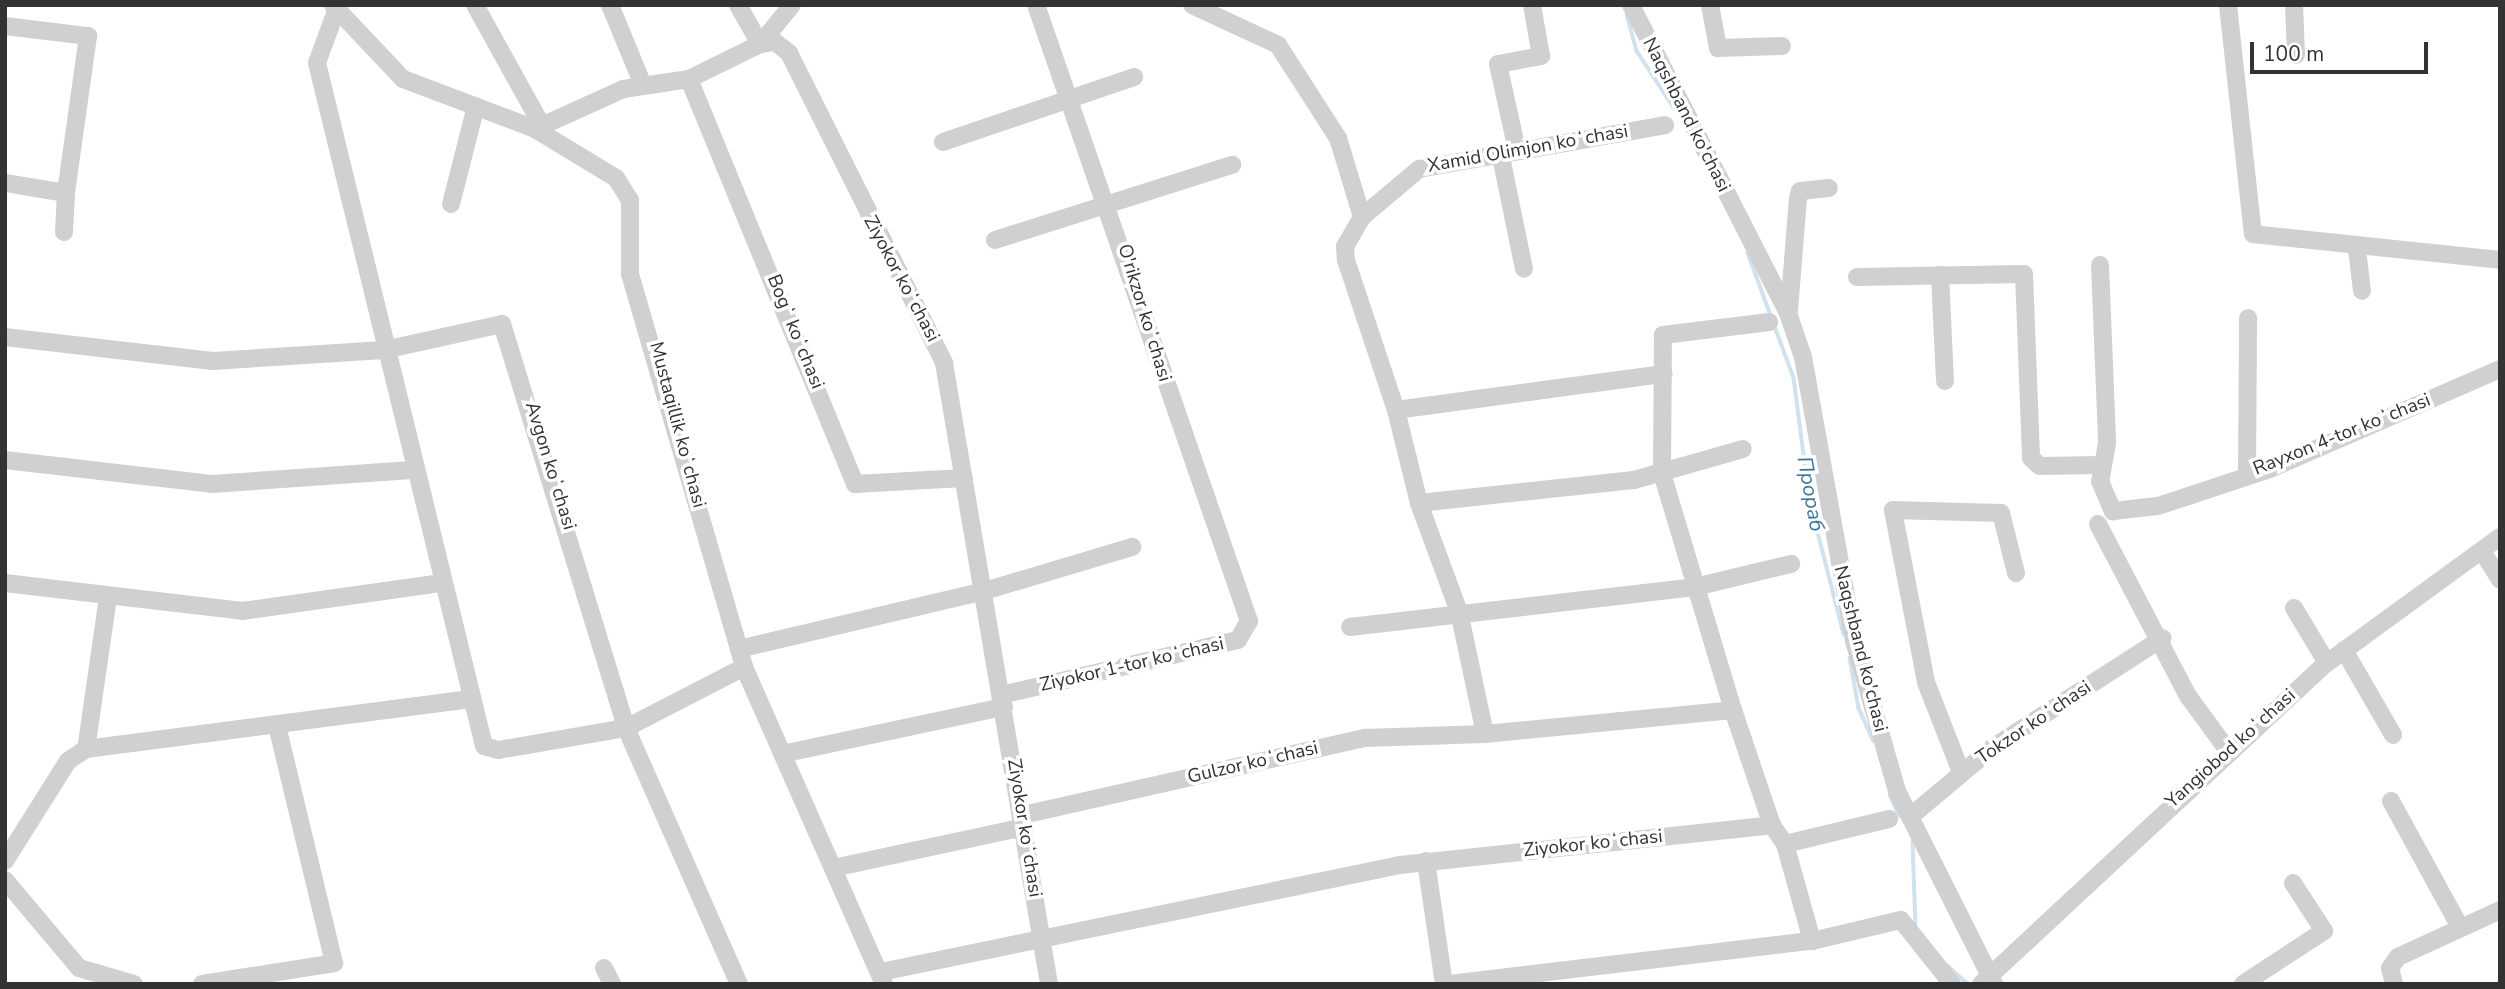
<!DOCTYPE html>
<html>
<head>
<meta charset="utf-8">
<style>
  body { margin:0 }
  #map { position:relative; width:2505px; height:989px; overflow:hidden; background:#fff; font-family:"Nunito Sans",sans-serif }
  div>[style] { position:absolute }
  .stream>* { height:3.5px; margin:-1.75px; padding:0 1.75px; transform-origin:1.75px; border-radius:1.75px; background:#cfe2ee }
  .minor>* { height:18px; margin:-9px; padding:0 9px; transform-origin:9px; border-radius:9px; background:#d0d0d0 }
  span { translate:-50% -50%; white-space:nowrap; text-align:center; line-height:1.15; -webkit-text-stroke:7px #fff; paint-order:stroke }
  .street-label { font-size:19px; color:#333 }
  .water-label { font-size:21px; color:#3f7597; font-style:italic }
  .frame { position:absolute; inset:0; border:7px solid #333; pointer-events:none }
  .scale { position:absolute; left:2250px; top:42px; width:178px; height:32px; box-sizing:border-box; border:4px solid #333; border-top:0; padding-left:9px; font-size:21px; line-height:24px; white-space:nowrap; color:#333; -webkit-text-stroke:5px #fff; paint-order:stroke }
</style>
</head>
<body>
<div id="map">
  <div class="stream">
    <i style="left:1627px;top:14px;width:38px;rotate:75deg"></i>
    <i style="left:1637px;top:51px;width:66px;rotate:56.8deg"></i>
    <i style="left:1748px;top:253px;width:133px;rotate:69.8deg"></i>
    <i style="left:1794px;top:378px;width:124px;rotate:82.6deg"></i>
    <i style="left:1810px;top:501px;width:137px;rotate:75.7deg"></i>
    <i style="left:1850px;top:658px;width:51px;rotate:79.8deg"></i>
    <i style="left:1859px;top:708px;width:36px;rotate:66deg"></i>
    <i style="left:1890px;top:795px;width:23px;rotate:65deg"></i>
    <i style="left:1913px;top:842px;width:85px;rotate:88deg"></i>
    <i style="left:1947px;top:965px;width:28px;rotate:42deg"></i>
  </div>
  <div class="minor">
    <i style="left:333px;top:5px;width:102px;rotate:46.6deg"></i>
    <i style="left:403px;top:79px;width:141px;rotate:20.7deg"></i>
    <i style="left:535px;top:129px;width:95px;rotate:31.2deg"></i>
    <i style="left:616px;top:178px;width:26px;rotate:58deg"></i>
    <i style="left:630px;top:200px;width:74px;rotate:90deg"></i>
    <i style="left:630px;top:274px;width:409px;rotate:73.8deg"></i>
    <i style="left:744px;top:667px;width:347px;rotate:66.2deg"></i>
    <i style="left:475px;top:5px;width:138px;rotate:61deg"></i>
    <i style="left:610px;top:5px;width:87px;rotate:67.6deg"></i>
    <i style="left:738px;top:5px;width:45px;rotate:60.6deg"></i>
    <i style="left:1192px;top:5px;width:95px;rotate:24.9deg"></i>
    <i style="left:1278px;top:45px;width:111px;rotate:57.2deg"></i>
    <i style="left:1338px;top:138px;width:83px;rotate:73.1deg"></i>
    <i style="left:1362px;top:217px;width:75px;rotate:-40.1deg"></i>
    <i style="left:1419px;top:169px;width:250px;rotate:-10.1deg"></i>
    <i style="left:1631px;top:5px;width:346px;rotate:63deg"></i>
    <i style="left:1788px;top:313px;width:46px;rotate:71.2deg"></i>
    <i style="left:1803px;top:357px;width:289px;rotate:79.8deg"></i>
    <i style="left:1854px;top:641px;width:156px;rotate:74deg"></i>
    <i style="left:1897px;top:791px;width:216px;rotate:63.3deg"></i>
    <i style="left:1710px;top:5px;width:44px;rotate:79.5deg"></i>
    <i style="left:1718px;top:48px;width:64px;rotate:-1.8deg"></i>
    <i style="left:2228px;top:5px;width:230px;rotate:83.8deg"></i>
    <i style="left:2253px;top:234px;width:248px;rotate:6deg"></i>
    <i style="left:2294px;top:5px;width:50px;rotate:87.7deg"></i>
    <i style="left:336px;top:11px;width:55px;rotate:110.1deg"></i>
    <i style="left:317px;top:63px;width:703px;rotate:76.26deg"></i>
    <i style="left:484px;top:746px;width:15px;rotate:16deg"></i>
    <i style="left:498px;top:750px;width:130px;rotate:-9.8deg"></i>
    <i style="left:626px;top:728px;width:133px;rotate:-27.3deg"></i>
    <i style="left:5px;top:26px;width:84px;rotate:6.9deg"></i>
    <i style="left:88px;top:36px;width:159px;rotate:98deg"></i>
    <i style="left:66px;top:193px;width:62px;rotate:-170.7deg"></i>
    <i style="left:760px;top:44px;width:50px;rotate:-50.6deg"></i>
    <i style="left:689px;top:79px;width:438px;rotate:67.7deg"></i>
    <i style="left:855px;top:484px;width:109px;rotate:-3.2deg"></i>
    <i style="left:535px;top:129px;width:97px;rotate:-24.4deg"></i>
    <i style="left:623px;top:89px;width:67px;rotate:-8.6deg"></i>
    <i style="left:689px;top:79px;width:79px;rotate:-26.2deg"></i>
    <i style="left:760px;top:44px;width:15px;rotate:-8deg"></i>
    <i style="left:775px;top:42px;width:18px;rotate:38deg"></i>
    <i style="left:789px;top:53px;width:347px;rotate:63.4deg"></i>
    <i style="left:944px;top:363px;width:630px;rotate:80.4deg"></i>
    <i style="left:943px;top:142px;width:202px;rotate:-18.8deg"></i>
    <i style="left:1517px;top:150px;width:88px;rotate:-102.5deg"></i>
    <i style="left:1498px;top:64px;width:44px;rotate:-10.5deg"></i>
    <i style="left:1541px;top:56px;width:52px;rotate:-100deg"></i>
    <i style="left:1500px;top:152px;width:119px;rotate:78.4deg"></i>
    <i style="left:451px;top:204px;width:101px;rotate:-75.7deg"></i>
    <i style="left:1362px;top:217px;width:34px;rotate:120deg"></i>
    <i style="left:1345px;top:247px;width:13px;rotate:86deg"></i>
    <i style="left:1346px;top:260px;width:158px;rotate:71.6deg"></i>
    <i style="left:64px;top:232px;width:39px;rotate:-87deg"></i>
    <i style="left:995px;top:240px;width:249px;rotate:-17.6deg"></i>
    <i style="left:2357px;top:249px;width:42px;rotate:83.2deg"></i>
    <i style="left:2100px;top:265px;width:178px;rotate:87.7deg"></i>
    <i style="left:2107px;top:443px;width:39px;rotate:100deg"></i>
    <i style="left:2100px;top:481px;width:33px;rotate:67deg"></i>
    <i style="left:2113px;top:511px;width:45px;rotate:-6.3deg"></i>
    <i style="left:2158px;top:506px;width:118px;rotate:-18.3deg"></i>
    <i style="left:2270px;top:469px;width:251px;rotate:-23.5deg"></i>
    <i style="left:1940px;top:275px;width:106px;rotate:87.3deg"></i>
    <i style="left:1857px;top:277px;width:167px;rotate:-1deg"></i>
    <i style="left:2024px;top:274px;width:184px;rotate:87.8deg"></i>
    <i style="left:2031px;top:458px;width:12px;rotate:42deg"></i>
    <i style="left:2040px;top:466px;width:60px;rotate:-1deg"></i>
    <i style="left:1789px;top:310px;width:112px;rotate:-85.4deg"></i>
    <i style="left:1798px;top:198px;width:7px;rotate:-74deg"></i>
    <i style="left:1800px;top:191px;width:29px;rotate:-6deg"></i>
    <i style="left:5px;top:337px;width:209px;rotate:6.6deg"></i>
    <i style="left:213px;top:361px;width:171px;rotate:-3.7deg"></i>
    <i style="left:384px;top:350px;width:121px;rotate:-12.4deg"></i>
    <i style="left:502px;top:324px;width:423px;rotate:72.9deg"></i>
    <i style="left:626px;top:728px;width:280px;rotate:66.2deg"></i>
    <i style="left:5px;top:460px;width:208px;rotate:6.6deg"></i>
    <i style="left:212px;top:484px;width:200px;rotate:-4deg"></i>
    <i style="left:2247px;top:474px;width:156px;rotate:-89.6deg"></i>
    <i style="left:1419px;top:503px;width:216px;rotate:-6.1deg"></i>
    <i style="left:1634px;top:480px;width:113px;rotate:-15.9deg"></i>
    <i style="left:2098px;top:524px;width:194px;rotate:62.4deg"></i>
    <i style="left:2188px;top:696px;width:69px;rotate:53.8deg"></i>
    <i style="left:2482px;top:551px;width:34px;rotate:58deg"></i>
    <i style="left:5px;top:583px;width:239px;rotate:6.7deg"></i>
    <i style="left:242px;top:611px;width:202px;rotate:-8deg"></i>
    <i style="left:108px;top:597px;width:154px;rotate:98.2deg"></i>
    <i style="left:86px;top:749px;width:388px;rotate:-7.4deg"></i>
    <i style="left:2294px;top:608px;width:64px;rotate:59deg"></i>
    <i style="left:1350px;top:627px;width:347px;rotate:-6.6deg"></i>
    <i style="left:1695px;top:587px;width:99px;rotate:-13.5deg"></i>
    <i style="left:739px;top:649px;width:249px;rotate:-13.3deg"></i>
    <i style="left:981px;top:592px;width:158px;rotate:-16.6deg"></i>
    <i style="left:2344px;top:650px;width:98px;rotate:60deg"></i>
    <i style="left:1001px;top:695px;width:243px;rotate:-13.1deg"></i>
    <i style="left:1238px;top:640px;width:22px;rotate:-60deg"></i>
    <i style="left:1249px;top:621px;width:652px;rotate:-109.07deg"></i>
    <i style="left:1733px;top:710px;width:121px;rotate:71.3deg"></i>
    <i style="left:1772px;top:825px;width:23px;rotate:56deg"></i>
    <i style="left:1785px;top:844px;width:107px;rotate:-13.5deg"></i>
    <i style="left:1485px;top:734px;width:125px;rotate:-102deg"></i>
    <i style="left:1459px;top:612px;width:116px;rotate:-110.2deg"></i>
    <i style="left:1419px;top:503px;width:96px;rotate:-103.9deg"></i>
    <i style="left:1396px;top:410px;width:270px;rotate:-7.7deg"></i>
    <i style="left:782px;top:754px;width:227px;rotate:-12deg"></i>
    <i style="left:1961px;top:772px;width:97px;rotate:-111.3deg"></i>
    <i style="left:1926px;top:682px;width:175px;rotate:-100.9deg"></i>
    <i style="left:1893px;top:510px;width:108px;rotate:1.6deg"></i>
    <i style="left:2001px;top:513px;width:62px;rotate:76deg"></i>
    <i style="left:2391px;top:801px;width:144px;rotate:61.3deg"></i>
    <i style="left:1023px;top:815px;width:351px;rotate:-12.7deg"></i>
    <i style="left:1365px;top:738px;width:120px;rotate:-1.9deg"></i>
    <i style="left:1485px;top:734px;width:249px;rotate:-5.5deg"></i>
    <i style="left:1733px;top:710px;width:247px;rotate:-106.7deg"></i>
    <i style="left:1662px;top:473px;width:138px;rotate:-89.6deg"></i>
    <i style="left:1663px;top:335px;width:107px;rotate:-7deg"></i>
    <i style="left:1911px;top:816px;width:106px;rotate:-40deg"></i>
    <i style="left:1992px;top:748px;width:203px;rotate:-32.8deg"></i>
    <i style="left:1785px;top:844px;width:101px;rotate:74.4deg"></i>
    <i style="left:5px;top:861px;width:118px;rotate:-57.8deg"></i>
    <i style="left:68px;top:761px;width:22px;rotate:-34deg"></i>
    <i style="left:1426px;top:861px;width:124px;rotate:81.7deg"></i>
    <i style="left:833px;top:868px;width:196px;rotate:-12.1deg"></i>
    <i style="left:5px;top:880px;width:115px;rotate:49.9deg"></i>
    <i style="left:79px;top:968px;width:57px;rotate:16.2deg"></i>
    <i style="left:604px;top:968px;width:18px;rotate:63deg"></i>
    <i style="left:881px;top:972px;width:530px;rotate:-11.65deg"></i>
    <i style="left:1400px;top:865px;width:374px;rotate:-6.1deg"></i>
    <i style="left:202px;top:984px;width:134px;rotate:-9deg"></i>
    <i style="left:334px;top:963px;width:244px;rotate:-103.5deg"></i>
    <i style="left:1449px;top:984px;width:366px;rotate:-6.8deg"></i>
    <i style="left:1812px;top:941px;width:91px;rotate:-13.3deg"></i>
    <i style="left:1901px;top:920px;width:82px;rotate:51.4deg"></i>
    <i style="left:1981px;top:984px;width:472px;rotate:-42.9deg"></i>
    <i style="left:2327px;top:663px;width:214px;rotate:-36.1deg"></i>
    <i style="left:2243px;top:984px;width:97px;rotate:-33.2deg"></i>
    <i style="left:2324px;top:931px;width:57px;rotate:-122.9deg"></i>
    <i style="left:2394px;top:984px;width:16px;rotate:-104deg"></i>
    <i style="left:2390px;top:968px;width:14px;rotate:-54deg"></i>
    <i style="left:2398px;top:957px;width:112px;rotate:-24.7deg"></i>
  </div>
  <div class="street-label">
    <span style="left:1686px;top:115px;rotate:63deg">Naqshband ko'chasi</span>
    <span style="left:1528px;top:149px;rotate:-10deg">Xamid Olimjon koʻchasi</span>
    <span style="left:901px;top:279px;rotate:62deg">Ziyokor koʻchasi</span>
    <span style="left:1144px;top:313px;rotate:73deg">O'rikzor koʻchasi</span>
    <span style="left:795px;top:332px;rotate:68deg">Bogʻ koʻchasi</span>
    <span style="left:677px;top:425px;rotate:75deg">Mustaqillik koʻchasi</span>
    <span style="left:2342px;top:435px;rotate:-22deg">Rayxon 4-tor koʻchasi</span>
    <span style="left:550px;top:466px;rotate:73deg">Avgon koʻchasi</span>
    <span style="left:1860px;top:649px;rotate:76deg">Naqshband ko'chasi</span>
    <span style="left:1132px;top:665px;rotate:-13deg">Ziyokor 1-tor koʻchasi</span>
    <span style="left:2034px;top:723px;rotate:-34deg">Tokzor koʻchasi</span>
    <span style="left:2231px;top:749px;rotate:-42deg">Yangiobod koʻchasi</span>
    <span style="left:1253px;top:763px;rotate:-13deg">Gulzor koʻchasi</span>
    <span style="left:1024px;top:828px;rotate:81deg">Ziyokor koʻchasi</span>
    <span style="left:1593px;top:844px;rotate:-6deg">Ziyokor koʻchasi</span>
  </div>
  <div class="water-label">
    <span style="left:1811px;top:494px;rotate:80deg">Прораб</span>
  </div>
  <div class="frame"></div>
  <div class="scale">100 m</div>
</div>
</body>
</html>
